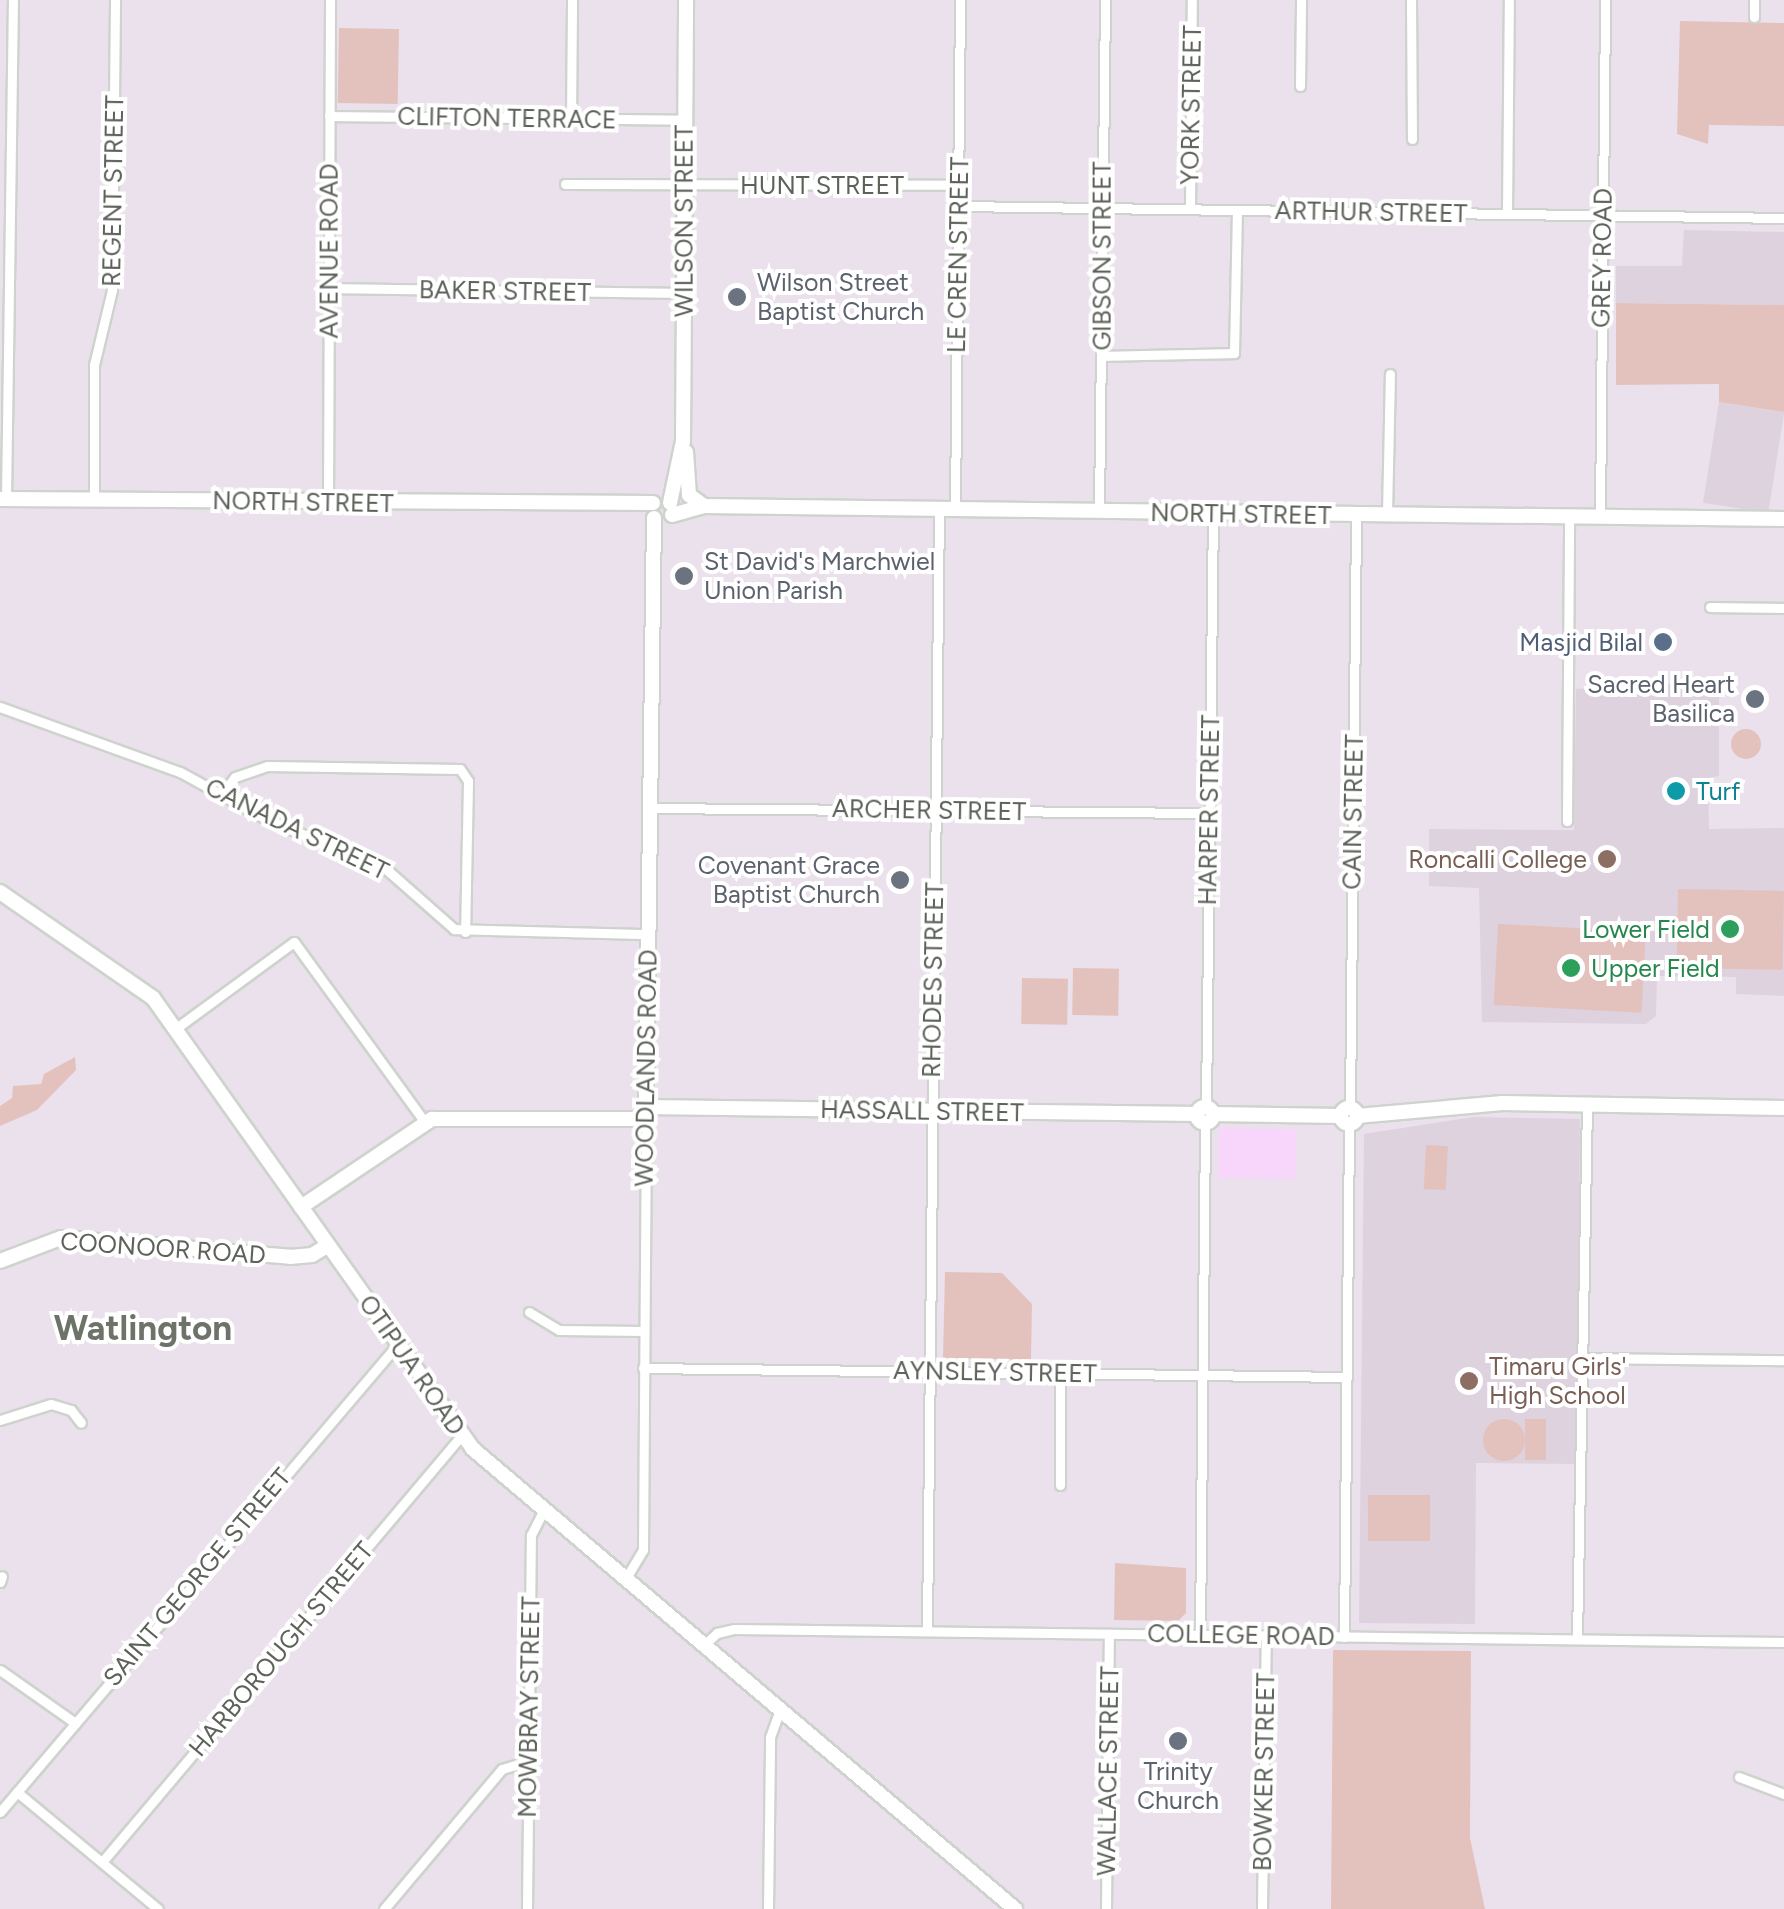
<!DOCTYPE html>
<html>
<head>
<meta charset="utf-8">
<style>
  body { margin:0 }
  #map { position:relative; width:1784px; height:1909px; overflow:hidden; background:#ebe1ec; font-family:Figtree,sans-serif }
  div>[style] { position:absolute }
  .commercial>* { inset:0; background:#f8d6fc; transform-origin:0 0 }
  .education>* { inset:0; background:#ddd2de; transform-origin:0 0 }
  .green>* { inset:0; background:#e3c2be; transform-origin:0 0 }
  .round { border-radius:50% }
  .roads { filter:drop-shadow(2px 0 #ced3cd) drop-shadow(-2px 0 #ced3cd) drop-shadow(0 2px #ced3cd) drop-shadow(0 -2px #ced3cd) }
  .street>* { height:9px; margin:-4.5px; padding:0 4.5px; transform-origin:4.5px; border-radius:4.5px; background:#fff }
  .secondary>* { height:14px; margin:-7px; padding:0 7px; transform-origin:7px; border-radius:7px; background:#fff }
  .secondary>.ring { margin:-7px; padding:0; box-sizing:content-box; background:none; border:14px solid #fff; border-radius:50% }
  .dots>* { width:28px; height:28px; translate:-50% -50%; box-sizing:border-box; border:5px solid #fff; border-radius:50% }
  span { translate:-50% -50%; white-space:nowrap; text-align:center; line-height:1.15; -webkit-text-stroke:8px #fff; paint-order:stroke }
  .street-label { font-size:25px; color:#5c6159 }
  .worship-label { font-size:25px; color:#5b616d }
  .left { translate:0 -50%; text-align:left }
  .right { translate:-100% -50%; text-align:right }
  .service-label { font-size:25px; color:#4e5e75 }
  .culture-label { font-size:25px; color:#0d838f }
  .education-label { font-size:25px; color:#785e54 }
  .leisure-label { font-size:25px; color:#27864d }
  .district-label { font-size:35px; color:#6e736a; font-weight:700 }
</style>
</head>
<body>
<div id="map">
  <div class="commercial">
    <i style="left:1219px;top:1128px;width:77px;height:50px;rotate:1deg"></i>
  </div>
  <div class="education">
    <i style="clip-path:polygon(1684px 230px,1784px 232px,1784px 305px,1616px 303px,1616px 266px,1682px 266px)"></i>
    <i style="left:1719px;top:402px;width:66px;height:102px;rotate:9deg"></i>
    <i style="clip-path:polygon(1674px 684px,1719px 688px,1719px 776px,1708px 778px,1709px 829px,1784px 828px,1784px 996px,1736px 994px,1736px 977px,1657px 976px,1656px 1016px,1646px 1024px,1482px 1022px,1479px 888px,1429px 886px,1429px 829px,1574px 830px,1576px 689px)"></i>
    <i style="clip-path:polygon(1473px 1117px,1580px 1119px,1577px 1464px,1476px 1463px,1475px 1624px,1359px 1623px,1364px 1134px)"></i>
  </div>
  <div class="green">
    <i style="clip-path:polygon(1680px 21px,1784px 23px,1784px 126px,1709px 125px,1708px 144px,1677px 134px)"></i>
    <i style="left:339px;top:28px;width:60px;height:75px;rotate:1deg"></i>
    <i style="clip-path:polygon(1616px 303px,1784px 305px,1784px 412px,1719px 402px,1719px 384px,1616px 385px)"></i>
    <i class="round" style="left:1731px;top:729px;width:30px;height:30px"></i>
    <i style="left:1678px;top:889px;width:106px;height:79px;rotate:1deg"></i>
    <i style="left:1498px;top:924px;width:148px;height:81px;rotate:3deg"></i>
    <i style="left:1073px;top:968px;width:46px;height:47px;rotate:1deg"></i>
    <i style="left:1022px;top:978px;width:46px;height:46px;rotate:1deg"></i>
    <i style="clip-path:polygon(75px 1057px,76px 1070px,37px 1110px,0 1126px,0 1106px,12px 1098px,13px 1086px,41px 1084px,44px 1074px)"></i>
    <i style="left:1426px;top:1145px;width:22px;height:44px;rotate:3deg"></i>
    <i style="clip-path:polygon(945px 1272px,1002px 1273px,1032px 1304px,1031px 1360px,943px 1358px)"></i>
    <i style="left:1525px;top:1419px;width:21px;height:41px"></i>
    <i class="round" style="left:1483px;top:1419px;width:42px;height:42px"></i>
    <i style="left:1368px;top:1495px;width:62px;height:46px"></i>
    <i style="clip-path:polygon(1115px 1563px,1186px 1568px,1186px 1613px,1178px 1621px,1114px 1620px)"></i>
    <i style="clip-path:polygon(1333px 1650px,1471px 1651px,1470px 1838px,1485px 1909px,1331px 1909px)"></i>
  </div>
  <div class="roads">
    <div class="street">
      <i style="left:1411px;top:0;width:139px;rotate:89.6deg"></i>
      <i style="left:1754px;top:17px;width:17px;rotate:-90deg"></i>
      <i style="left:1300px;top:86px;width:86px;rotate:-89.3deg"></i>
      <i style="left:329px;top:116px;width:356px;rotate:0.6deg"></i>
      <i style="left:571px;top:119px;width:119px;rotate:-89.5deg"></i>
      <i style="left:565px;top:184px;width:394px;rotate:0.1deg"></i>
      <i style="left:958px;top:206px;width:826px;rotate:0.83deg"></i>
      <i style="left:1190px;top:209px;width:209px;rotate:-89.5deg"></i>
      <i style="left:1507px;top:214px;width:214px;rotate:-89.5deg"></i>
      <i style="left:328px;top:288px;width:355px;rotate:0.8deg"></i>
      <i style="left:1102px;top:356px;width:132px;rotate:-1.3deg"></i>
      <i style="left:1234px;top:353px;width:143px;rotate:-88.8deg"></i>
      <i style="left:6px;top:499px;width:499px;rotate:-89.2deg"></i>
      <i style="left:94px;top:499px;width:134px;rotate:-90deg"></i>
      <i style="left:94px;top:365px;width:77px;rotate:-76.5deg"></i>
      <i style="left:112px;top:290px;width:290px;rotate:-89.4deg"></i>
      <i style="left:328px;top:502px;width:502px;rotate:-89.77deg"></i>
      <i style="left:955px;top:510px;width:510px;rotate:-89.44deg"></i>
      <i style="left:1099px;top:512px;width:512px;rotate:-89.33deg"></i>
      <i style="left:1387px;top:514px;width:140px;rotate:-88.8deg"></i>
      <i style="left:1600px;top:516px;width:516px;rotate:-89.44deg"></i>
      <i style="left:1710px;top:607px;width:74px;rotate:0.8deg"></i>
      <i style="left:0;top:707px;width:191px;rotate:19.9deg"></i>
      <i style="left:180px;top:772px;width:98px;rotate:28.7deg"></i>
      <i style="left:266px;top:819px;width:130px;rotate:22.6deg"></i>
      <i style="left:386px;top:869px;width:91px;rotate:41.4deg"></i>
      <i style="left:454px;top:929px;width:193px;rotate:1.5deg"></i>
      <i style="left:222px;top:794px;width:21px;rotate:-53deg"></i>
      <i style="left:235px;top:777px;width:34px;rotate:-19deg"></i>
      <i style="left:267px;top:766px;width:193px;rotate:0.9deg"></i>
      <i style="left:460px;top:769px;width:14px;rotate:56deg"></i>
      <i style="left:468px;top:781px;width:151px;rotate:91.1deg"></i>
      <i style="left:648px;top:808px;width:561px;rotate:0.51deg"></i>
      <i style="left:1567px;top:821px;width:305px;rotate:-89.6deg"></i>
      <i style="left:175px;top:1029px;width:147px;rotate:-36.2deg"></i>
      <i style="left:294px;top:942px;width:221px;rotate:54deg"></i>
      <i style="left:1206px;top:1107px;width:595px;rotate:-89.33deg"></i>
      <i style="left:1350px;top:1109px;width:593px;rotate:-89.42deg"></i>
      <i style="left:529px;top:1312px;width:35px;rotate:31deg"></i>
      <i style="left:559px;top:1330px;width:85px;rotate:0.7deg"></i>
      <i style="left:1585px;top:1358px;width:199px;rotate:0.6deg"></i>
      <i style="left:643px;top:1368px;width:704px;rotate:0.73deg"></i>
      <i style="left:0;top:1420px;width:53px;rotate:-17.4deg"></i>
      <i style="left:51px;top:1404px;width:21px;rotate:17deg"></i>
      <i style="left:71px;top:1410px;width:16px;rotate:52deg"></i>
      <i style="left:1060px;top:1485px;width:112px;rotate:-90deg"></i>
      <i style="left:626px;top:1578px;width:33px;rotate:-59deg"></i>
      <i style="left:643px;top:1550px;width:431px;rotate:-89.6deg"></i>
      <i style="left:0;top:1582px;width:6px;rotate:-72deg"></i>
      <i style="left:927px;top:1631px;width:1121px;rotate:-89.39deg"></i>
      <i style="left:1200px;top:1635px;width:513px;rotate:-89.44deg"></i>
      <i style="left:1344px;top:1637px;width:513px;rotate:-89.44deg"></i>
      <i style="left:1577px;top:1639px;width:534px;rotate:-88.93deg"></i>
      <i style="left:704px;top:1645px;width:18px;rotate:-43deg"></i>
      <i style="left:717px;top:1633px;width:18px;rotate:-13deg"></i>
      <i style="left:735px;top:1629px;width:1049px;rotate:0.71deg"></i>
      <i style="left:0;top:1670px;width:92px;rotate:35.2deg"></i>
      <i style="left:1739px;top:1777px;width:48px;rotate:20.7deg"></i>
      <i style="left:17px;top:1792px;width:183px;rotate:39.7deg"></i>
      <i style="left:0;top:1812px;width:613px;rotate:-49.63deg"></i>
      <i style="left:102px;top:1862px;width:557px;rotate:-49.88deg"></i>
      <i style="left:384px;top:1909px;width:183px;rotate:-49.9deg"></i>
      <i style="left:502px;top:1769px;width:27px;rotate:-17deg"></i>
      <i style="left:527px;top:1909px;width:374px;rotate:-89.4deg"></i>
      <i style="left:531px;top:1535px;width:28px;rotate:-63deg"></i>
      <i style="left:768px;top:1909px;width:172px;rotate:-89.3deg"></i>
      <i style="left:770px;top:1737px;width:30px;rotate:-70deg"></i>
      <i style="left:1106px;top:1909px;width:275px;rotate:-89.4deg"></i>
      <i style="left:1262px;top:1909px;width:273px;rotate:-89.2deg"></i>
    </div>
    <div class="secondary">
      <i style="left:686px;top:452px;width:43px;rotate:86deg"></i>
      <i style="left:689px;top:495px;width:19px;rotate:36deg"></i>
      <i style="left:0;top:499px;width:653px;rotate:0.35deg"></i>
      <i style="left:670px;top:503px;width:63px;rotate:-78.2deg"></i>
      <i style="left:683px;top:441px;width:441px;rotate:-89.6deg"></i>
      <i style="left:672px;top:515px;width:33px;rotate:-16deg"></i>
      <i style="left:704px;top:506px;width:1080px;rotate:0.69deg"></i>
      <i style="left:0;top:892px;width:186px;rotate:34.7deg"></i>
      <i style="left:153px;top:998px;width:553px;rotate:54.64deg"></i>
      <i style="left:473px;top:1449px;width:711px;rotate:40.32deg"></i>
      <i style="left:646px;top:1107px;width:552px;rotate:0.73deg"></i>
      <i class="ring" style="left:1197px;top:1107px;width:2px;height:2px"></i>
      <i class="ring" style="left:1341px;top:1108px;width:2px;height:2px"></i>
      <i style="left:1213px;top:1114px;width:128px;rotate:0.9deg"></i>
      <i style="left:1357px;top:1116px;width:146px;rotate:-5.1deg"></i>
      <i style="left:1502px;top:1103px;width:282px;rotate:1deg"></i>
      <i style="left:301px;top:1207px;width:158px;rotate:-33.9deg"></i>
      <i style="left:432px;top:1119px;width:214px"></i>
      <i style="left:646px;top:1119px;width:601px;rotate:-89.24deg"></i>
      <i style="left:0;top:1261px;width:65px;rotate:-20.7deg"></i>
      <i style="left:61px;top:1238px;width:230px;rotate:4.7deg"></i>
      <i style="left:290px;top:1257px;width:22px;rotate:-5deg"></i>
      <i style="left:312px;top:1255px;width:17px;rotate:-31deg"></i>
    </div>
  </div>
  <div class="dots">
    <i style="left:737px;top:297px;background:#6b7280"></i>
    <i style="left:684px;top:576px;background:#6b7280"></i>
    <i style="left:1663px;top:642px;background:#5c6f8a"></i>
    <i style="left:1755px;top:699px;background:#6b7280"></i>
    <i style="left:1676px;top:791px;background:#0f9aa8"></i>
    <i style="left:1607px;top:859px;background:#8d6e63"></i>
    <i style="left:900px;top:880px;background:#6b7280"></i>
    <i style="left:1730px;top:929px;background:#2e9e5b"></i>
    <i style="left:1571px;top:968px;background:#2e9e5b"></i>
    <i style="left:1469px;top:1381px;background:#8d6e63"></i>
    <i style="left:1178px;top:1741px;background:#6b7280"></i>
  </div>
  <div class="street-label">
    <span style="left:1191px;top:105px;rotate:-89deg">YORK STREET</span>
    <span style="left:507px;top:118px;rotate:1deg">CLIFTON TERRACE</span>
    <span style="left:822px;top:185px">HUNT STREET</span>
    <span style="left:113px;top:191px;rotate:-89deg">REGENT STREET</span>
    <span style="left:1371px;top:212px;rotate:1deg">ARTHUR STREET</span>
    <span style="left:684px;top:221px;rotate:-90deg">WILSON STREET</span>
    <span style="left:329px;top:251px;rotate:-90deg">AVENUE ROAD</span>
    <span style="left:958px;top:255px;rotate:-89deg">LE CREN STREET</span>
    <span style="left:1102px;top:256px;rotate:-90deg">GIBSON STREET</span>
    <span style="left:1602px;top:258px;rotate:-89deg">GREY ROAD</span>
    <span style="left:505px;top:291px;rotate:1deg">BAKER STREET</span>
    <span style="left:303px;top:502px;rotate:1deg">NORTH STREET</span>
    <span style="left:1241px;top:514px;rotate:1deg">NORTH STREET</span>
    <span style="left:929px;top:810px;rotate:1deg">ARCHER STREET</span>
    <span style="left:1209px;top:810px;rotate:-89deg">HARPER STREET</span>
    <span style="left:1353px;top:812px;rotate:-89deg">CAIN STREET</span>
    <span style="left:297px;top:829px;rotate:26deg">CANADA STREET</span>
    <span style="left:933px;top:980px;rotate:-89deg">RHODES STREET</span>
    <span style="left:646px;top:1068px;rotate:-89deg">WOODLANDS ROAD</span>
    <span style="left:922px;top:1111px;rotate:1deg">HASSALL STREET</span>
    <span style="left:163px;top:1248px;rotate:4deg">COONOOR ROAD</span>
    <span style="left:412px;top:1365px;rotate:55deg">OTIPUA ROAD</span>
    <span style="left:995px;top:1372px;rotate:1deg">AYNSLEY STREET</span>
    <span style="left:197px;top:1577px;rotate:-50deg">SAINT GEORGE STREET</span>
    <span style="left:1241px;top:1635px;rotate:1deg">COLLEGE ROAD</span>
    <span style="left:281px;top:1649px;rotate:-50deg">HARBOROUGH STREET</span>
    <span style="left:529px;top:1707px;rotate:-89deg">MOWBRAY STREET</span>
    <span style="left:1108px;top:1771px;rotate:-89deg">WALLACE STREET</span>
    <span style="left:1264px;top:1772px;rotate:-89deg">BOWKER STREET</span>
  </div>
  <div class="worship-label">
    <span class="left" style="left:757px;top:297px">Wilson Street<br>Baptist Church</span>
    <span class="left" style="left:704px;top:576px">St David's Marchwiel<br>Union Parish</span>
    <span class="right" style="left:1735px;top:699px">Sacred Heart<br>Basilica</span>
    <span class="right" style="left:880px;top:880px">Covenant Grace<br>Baptist Church</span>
    <span style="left:1178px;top:1786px">Trinity<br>Church</span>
  </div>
  <div class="service-label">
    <span class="right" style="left:1643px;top:642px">Masjid Bilal</span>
  </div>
  <div class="culture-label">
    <span class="left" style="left:1696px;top:791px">Turf</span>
  </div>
  <div class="education-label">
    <span class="right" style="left:1587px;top:859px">Roncalli College</span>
    <span class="left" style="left:1489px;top:1381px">Timaru Girls'<br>High School</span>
  </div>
  <div class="leisure-label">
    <span class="right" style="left:1710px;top:929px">Lower Field</span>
    <span class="left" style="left:1591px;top:968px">Upper Field</span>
  </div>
  <div class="district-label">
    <span style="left:143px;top:1328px">Watlington</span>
  </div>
</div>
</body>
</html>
